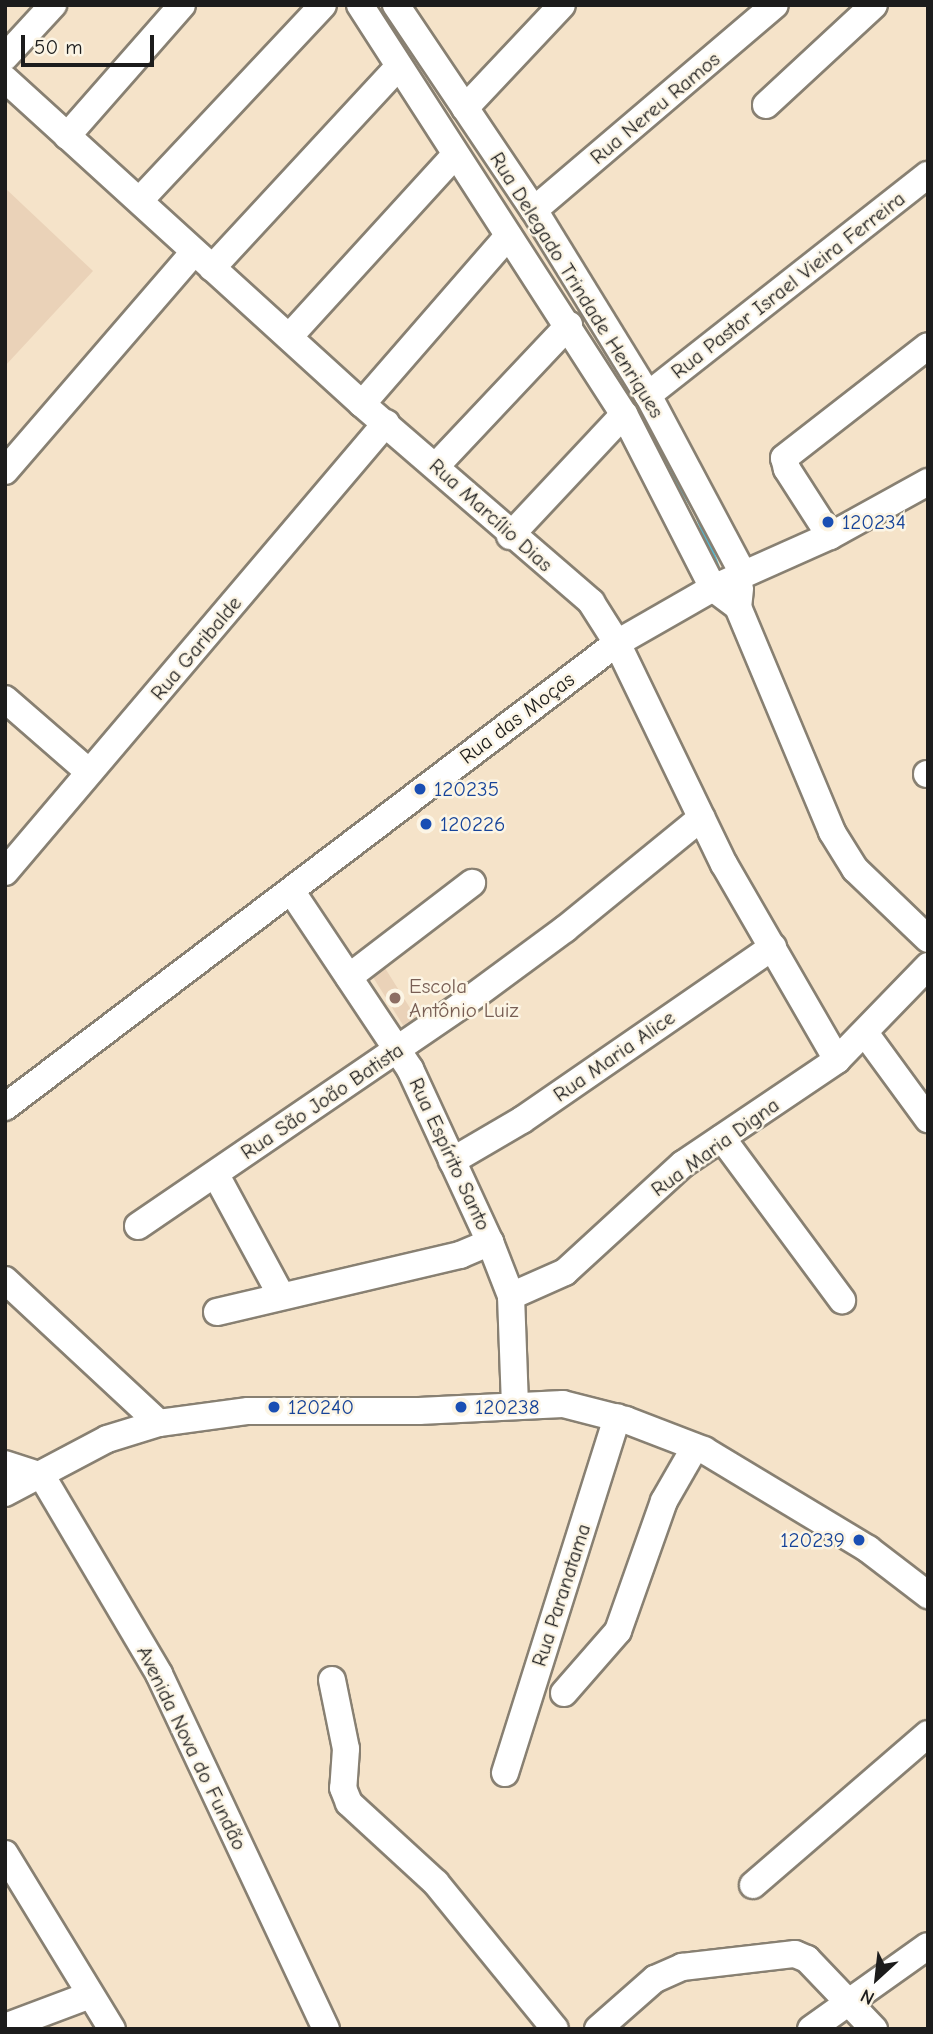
<!DOCTYPE html>
<html>
<head>
<meta charset="utf-8">
<style>
  body { margin:0 }
  #map { position:relative; width:933px; height:2034px; overflow:hidden; background:#f5e3c9; font-family:"Comic Neue",sans-serif }
  div>[style] { position:absolute }
  .built>* { inset:0; background:#ead2b8; transform-origin:0 0 }
  .stream>* { height:5px; margin:-2.5px; padding:0 2.5px; transform-origin:2.5px; border-radius:2.5px; background:#54bad3 }
  .roads { filter:drop-shadow(2px 0 #888072) drop-shadow(-2px 0 #888072) drop-shadow(0 2px #888072) drop-shadow(0 -2px #888072) }
  .minor>* { height:26px; margin:-13px; padding:0 13px; transform-origin:13px; border-radius:13px; background:#fff }
  .dots>* { width:19px; height:19px; translate:-50% -50%; box-sizing:border-box; border:4px solid #fcf5e5; border-radius:50% }
  span { translate:-50% -50%; white-space:nowrap; text-align:center; line-height:1.15; -webkit-text-stroke:5px #fcf5e5; paint-order:stroke }
  .street-label { font-size:21px; color:#1c1c1c }
  .transit-label { font-size:21px; color:#164399 }
  .left { translate:0 -50%; text-align:left }
  .right { translate:-100% -50%; text-align:right }
  .education-label { font-size:21px; color:#785e54 }
  .frame { position:absolute; inset:0; border:7px solid #1c1c1c; pointer-events:none }
  .north { position:absolute; left:842px; top:1943px; width:70px; height:70px; -webkit-text-stroke:5px #fcf5e5; paint-order:stroke; rotate:207deg; font-size:19px; font-weight:700; line-height:28px; text-align:center; color:#1c1c1c }
  .north::after { content:''; display:block; margin:auto; width:24px; height:32px; background:#1c1c1c; clip-path:polygon(50% 0,100% 100%,50% 72%,0 100%) }
  .scale { position:absolute; left:21px; top:35px; width:133px; height:32px; box-sizing:border-box; border:4px solid #1c1c1c; border-top:0; padding-left:9px; font-size:21px; line-height:24px; white-space:nowrap; color:#1c1c1c; -webkit-text-stroke:5px #fcf5e5; paint-order:stroke }
</style>
</head>
<body>
<div id="map">
  <div class="built">
    <i style="clip-path:polygon(5px 188px,93px 271px,5px 366px)"></i>
    <i style="left:385px;top:968px;width:62px;height:15px;rotate:58deg"></i>
  </div>
  <div class="stream">
    <i style="left:648px;top:433px;width:89px;rotate:58.8deg"></i>
    <i style="left:698px;top:517px;width:57px;rotate:69.3deg"></i>
  </div>
  <div class="roads">
    <div class="minor">
      <i style="left:360px;top:5px;width:487px;rotate:57.2deg"></i>
      <i style="left:624px;top:414px;width:195px;rotate:62.9deg"></i>
      <i style="left:713px;top:588px;width:31px;rotate:37deg"></i>
      <i style="left:396px;top:5px;width:247px;rotate:56.1deg"></i>
      <i style="left:534px;top:210px;width:217px;rotate:58.4deg"></i>
      <i style="left:648px;top:395px;width:203px;rotate:62deg"></i>
      <i style="left:5px;top:57px;width:71px;rotate:-47.3deg"></i>
      <i style="left:5px;top:79px;width:483px;rotate:42.3deg"></i>
      <i style="left:362px;top:404px;width:303px;rotate:40.8deg"></i>
      <i style="left:591px;top:602px;width:49px;rotate:57.6deg"></i>
      <i style="left:617px;top:643px;width:246px;rotate:64.2deg"></i>
      <i style="left:724px;top:864px;width:226px;rotate:60deg"></i>
      <i style="left:766px;top:105px;width:147px;rotate:-42.8deg"></i>
      <i style="left:465px;top:108px;width:141px;rotate:-46.7deg"></i>
      <i style="left:67px;top:136px;width:174px;rotate:-48.7deg"></i>
      <i style="left:140px;top:200px;width:267px;rotate:-46.8deg"></i>
      <i style="left:534px;top:210px;width:316px;rotate:-40.4deg"></i>
      <i style="left:212px;top:268px;width:275px;rotate:-47.2deg"></i>
      <i style="left:289px;top:337px;width:246px;rotate:-47.6deg"></i>
      <i style="left:648px;top:395px;width:356px;rotate:-38.2deg"></i>
      <i style="left:362px;top:404px;width:223px;rotate:-49deg"></i>
      <i style="left:436px;top:466px;width:194px;rotate:-46.7deg"></i>
      <i style="left:5px;top:471px;width:289px;rotate:-49.2deg"></i>
      <i style="left:510px;top:536px;width:167px;rotate:-46.9deg"></i>
      <i style="left:830px;top:536px;width:80px;rotate:-122.7deg"></i>
      <i style="left:787px;top:469px;width:11px;rotate:-105deg"></i>
      <i style="left:784px;top:458px;width:182px;rotate:-37.9deg"></i>
      <i style="left:740px;top:589px;width:18px;rotate:96deg"></i>
      <i style="left:738px;top:607px;width:244px;rotate:67.3deg"></i>
      <i style="left:832px;top:832px;width:44px;rotate:58.1deg"></i>
      <i style="left:855px;top:869px;width:101px;rotate:43.8deg"></i>
      <i style="left:5px;top:699px;width:111px;rotate:41deg"></i>
      <i style="left:927px;top:774px;width:1px"></i>
      <i style="left:5px;top:872px;width:589px;rotate:-49.68deg"></i>
      <i style="left:292px;top:892px;width:213px;rotate:56.3deg"></i>
      <i style="left:410px;top:1069px;width:191px;rotate:65.2deg"></i>
      <i style="left:490px;top:1242px;width:58px;rotate:68.7deg"></i>
      <i style="left:511px;top:1296px;width:109px;rotate:87.9deg"></i>
      <i style="left:349px;top:977px;width:155px;rotate:-37.4deg"></i>
      <i style="left:865px;top:1033px;width:107px;rotate:53.8deg"></i>
      <i style="left:5px;top:1107px;width:768px;rotate:-37.17deg"></i>
      <i style="left:617px;top:643px;width:111px;rotate:-29.8deg"></i>
      <i style="left:713px;top:588px;width:128px;rotate:-24deg"></i>
      <i style="left:830px;top:536px;width:112px;rotate:-28.9deg"></i>
      <i style="left:722px;top:1138px;width:202px;rotate:53.5deg"></i>
      <i style="left:452px;top:1161px;width:81px;rotate:-30.4deg"></i>
      <i style="left:522px;top:1120px;width:305px;rotate:-34.6deg"></i>
      <i style="left:216px;top:1175px;width:136px;rotate:61.6deg"></i>
      <i style="left:138px;top:1226px;width:392px;rotate:-34.3deg"></i>
      <i style="left:462px;top:1005px;width:128px;rotate:-36.4deg"></i>
      <i style="left:565px;top:929px;width:176px;rotate:-39.2deg"></i>
      <i style="left:5px;top:1280px;width:210px;rotate:42.9deg"></i>
      <i style="left:511px;top:1296px;width:59px;rotate:-24deg"></i>
      <i style="left:565px;top:1272px;width:160px;rotate:-42.5deg"></i>
      <i style="left:683px;top:1164px;width:186px;rotate:-34deg"></i>
      <i style="left:837px;top:1060px;width:131px;rotate:-45.9deg"></i>
      <i style="left:217px;top:1312px;width:250px;rotate:-13.2deg"></i>
      <i style="left:460px;top:1255px;width:33px;rotate:-23deg"></i>
      <i style="left:5px;top:1464px;width:39px;rotate:18deg"></i>
      <i style="left:42px;top:1476px;width:230px;rotate:59.4deg"></i>
      <i style="left:159px;top:1674px;width:392px;rotate:64.8deg"></i>
      <i style="left:5px;top:1493px;width:115px;rotate:-27.9deg"></i>
      <i style="left:107px;top:1439px;width:54px;rotate:-17.1deg"></i>
      <i style="left:159px;top:1423px;width:90px;rotate:-7.7deg"></i>
      <i style="left:248px;top:1411px;width:171px"></i>
      <i style="left:419px;top:1411px;width:144px;rotate:-2.8deg"></i>
      <i style="left:563px;top:1404px;width:65px;rotate:14.3deg"></i>
      <i style="left:626px;top:1420px;width:84px;rotate:21deg"></i>
      <i style="left:704px;top:1450px;width:192px;rotate:31.1deg"></i>
      <i style="left:868px;top:1549px;width:76px;rotate:37.5deg"></i>
      <i style="left:332px;top:1680px;width:70px;rotate:78.5deg"></i>
      <i style="left:346px;top:1749px;width:39px;rotate:94deg"></i>
      <i style="left:343px;top:1788px;width:16px;rotate:68deg"></i>
      <i style="left:349px;top:1803px;width:118px;rotate:42.6deg"></i>
      <i style="left:436px;top:1883px;width:188px;rotate:50.8deg"></i>
      <i style="left:564px;top:1693px;width:82px;rotate:-48.9deg"></i>
      <i style="left:618px;top:1631px;width:138px;rotate:-70.5deg"></i>
      <i style="left:664px;top:1501px;width:62px;rotate:-60.1deg"></i>
      <i style="left:505px;top:1773px;width:373px;rotate:-72.5deg"></i>
      <i style="left:5px;top:1854px;width:205px;rotate:58.6deg"></i>
      <i style="left:753px;top:1885px;width:231px;rotate:-40.8deg"></i>
      <i style="left:5px;top:2027px;width:91px;rotate:-20.6deg"></i>
      <i style="left:598px;top:2029px;width:76px;rotate:-41.3deg"></i>
      <i style="left:655px;top:1979px;width:30px;rotate:-24deg"></i>
      <i style="left:682px;top:1967px;width:114px;rotate:-6.6deg"></i>
      <i style="left:795px;top:1954px;width:13px;rotate:23deg"></i>
      <i style="left:807px;top:1959px;width:97px;rotate:46.3deg"></i>
      <i style="left:811px;top:2029px;width:143px;rotate:-35.4deg"></i>
    </div>
  </div>
  <div class="dots">
    <i style="left:828px;top:522px;background:#1a4fb4"></i>
    <i style="left:420px;top:789px;background:#1a4fb4"></i>
    <i style="left:426px;top:824px;background:#1a4fb4"></i>
    <i style="left:395px;top:998px;background:#8d6e63"></i>
    <i style="left:274px;top:1407px;background:#1a4fb4"></i>
    <i style="left:461px;top:1407px;background:#1a4fb4"></i>
    <i style="left:859px;top:1540px;background:#1a4fb4"></i>
  </div>
  <div class="street-label">
    <span style="left:655px;top:108px;rotate:-40deg">Rua Nereu Ramos</span>
    <span style="left:577px;top:285px;rotate:58deg">Rua Delegado Trindade Henriques</span>
    <span style="left:788px;top:285px;rotate:-38deg">Rua Pastor Israel Vieira Ferreira</span>
    <span style="left:491px;top:515px;rotate:42deg">Rua Marcílio Dias</span>
    <span style="left:196px;top:648px;rotate:-50deg">Rua Garibalde</span>
    <span style="left:517px;top:718px;rotate:-37deg">Rua das Moças</span>
    <span style="left:614px;top:1056px;rotate:-35deg">Rua Maria Alice</span>
    <span style="left:322px;top:1101px;rotate:-34deg">Rua São João Batista</span>
    <span style="left:715px;top:1147px;rotate:-36deg">Rua Maria Digna</span>
    <span style="left:450px;top:1154px;rotate:65deg">Rua Espírito Santo</span>
    <span style="left:561px;top:1595px;rotate:-72deg">Rua Paranatama</span>
    <span style="left:192px;top:1748px;rotate:64deg">Avenida Nova do Fundão</span>
  </div>
  <div class="transit-label">
    <span class="left" style="left:842px;top:522px">120234</span>
    <span class="left" style="left:434px;top:789px">120235</span>
    <span class="left" style="left:440px;top:824px">120226</span>
    <span class="left" style="left:288px;top:1407px">120240</span>
    <span class="left" style="left:475px;top:1407px">120238</span>
    <span class="right" style="left:845px;top:1540px">120239</span>
  </div>
  <div class="education-label">
    <span class="left" style="left:409px;top:998px">Escola<br>Antônio Luiz</span>
  </div>
  <div class="frame"></div>
  <div class="north">N</div>
  <div class="scale">50 m</div>
</div>
</body>
</html>
